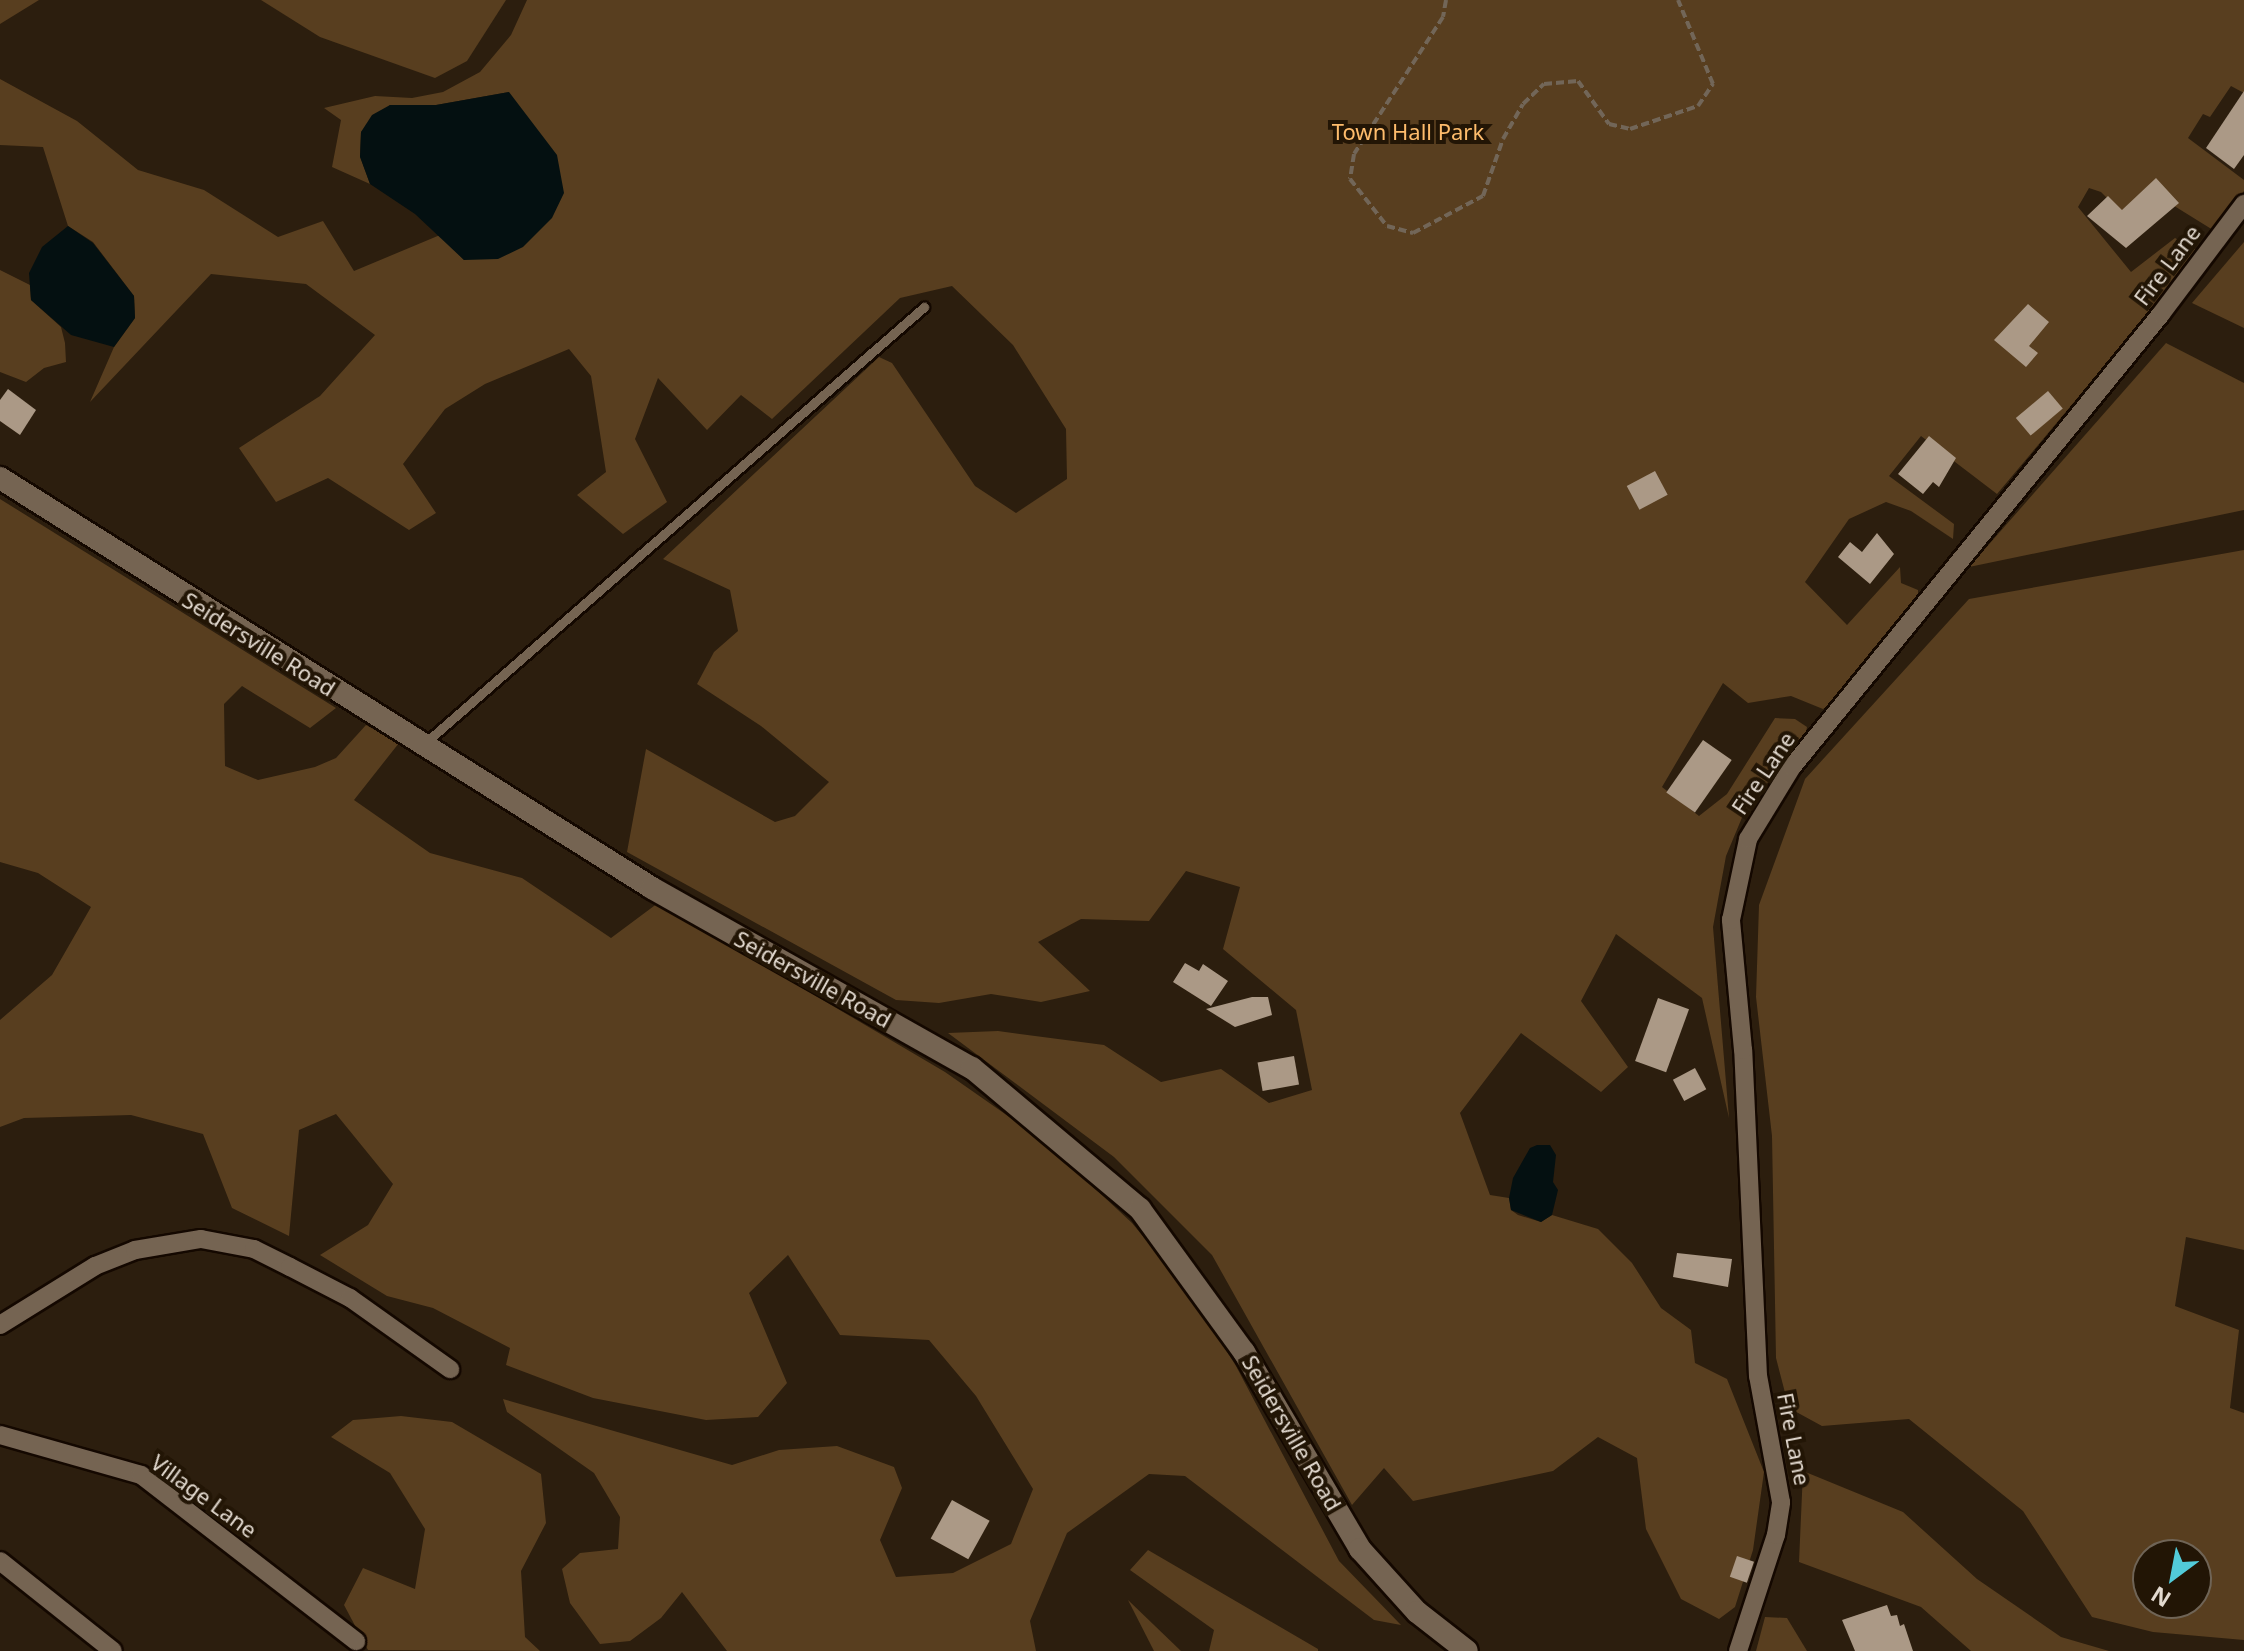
<!DOCTYPE html>
<html>
<head>
<meta charset="utf-8">
<style>
  body { margin:0 }
  #map { position:relative; width:2244px; height:1651px; overflow:hidden; background:#2c1e0e; font-family:"Noto Sans",sans-serif }
  div>[style] { position:absolute }
  .green>* { inset:0; background:#583e1f }
  .water>* { inset:0; background:#041011 }
  .building>* { inset:0; background:#ab9986; transform-origin:0 0 }
  .path>* { height:4px; margin-top:-2px; transform-origin:0; background:repeating-linear-gradient(90deg,#726658 0 8px,transparent 0 12px) }
  .roads { filter:drop-shadow(2px 0 #140800) drop-shadow(-2px 0 #140800) drop-shadow(0 2px #140800) drop-shadow(0 -2px #140800) }
  .service>* { height:9px; margin:-4.5px; padding:0 4.5px; transform-origin:4.5px; border-radius:4.5px; background:#756452 }
  .minor>* { height:18px; margin:-9px; padding:0 9px; transform-origin:9px; border-radius:9px; background:#756452 }
  .tertiary>* { height:22px; margin:-11px; padding:0 11px; transform-origin:11px; border-radius:11px; background:#756452 }
  span { translate:-50% -50%; white-space:nowrap; text-align:center; line-height:1.15; -webkit-text-stroke:8px #221505; paint-order:stroke }
  .park-label { font-size:22px; color:#febc6c }
  .street-label { font-size:22px; color:#e3dad0 }
  .north { position:absolute; left:2132px; top:1539px; width:80px; height:80px; box-sizing:border-box; background:#221505; border:2px solid #6f6456; border-radius:50%; rotate:212deg; font-size:22px; font-weight:700; line-height:32px; text-align:center; color:#e3dad0 }
  .north::after { content:''; display:block; margin:auto; width:28px; height:36px; background:#52cbd9; clip-path:polygon(50% 0,100% 100%,50% 72%,0 100%) }
</style>
</head>
<body>
<div id="map">
  <div class="green">
    <i style="clip-path:polygon(0 0,39px 0,0 24px)"></i>
    <i style="clip-path:polygon(261px 0,506px 0,467px 61px,435px 78px,320px 37px)"></i>
    <i style="clip-path:polygon(527px 0,2244px 0,2244px 93px,2231px 86px,2210px 117px,2203px 114px,2188px 138px,2244px 180px,2244px 191px,2213px 230px,2163px 199px,2126px 217px,2101px 192px,2089px 188px,2078px 207px,2131px 272px,2175px 238px,2200px 252px,1997px 494px,1921px 436px,1889px 476px,1954px 524px,1953px 539px,1911px 511px,1886px 502px,1849px 519px,1805px 582px,1847px 625px,1900px 567px,1901px 583px,1918px 590px,1918px 601px,1838px 701px,1823px 709px,1791px 696px,1748px 703px,1723px 683px,1662px 787px,1699px 816px,1727px 794px,1775px 718px,1795px 719px,1807px 727px,1805px 738px,1746px 808px,1726px 856px,1713px 927px,1729px 1118px,1702px 998px,1616px 934px,1581px 1001px,1628px 1067px,1601px 1092px,1521px 1033px,1460px 1113px,1490px 1195px,1509px 1198px,1511px 1210px,1518px 1215px,1541px 1222px,1552px 1215px,1598px 1229px,1632px 1263px,1661px 1308px,1691px 1330px,1695px 1363px,1727px 1379px,1764px 1472px,1753px 1550px,1735px 1607px,1719px 1619px,1681px 1599px,1646px 1529px,1637px 1458px,1598px 1437px,1553px 1471px,1413px 1501px,1384px 1468px,1352px 1505px,1212px 1255px,1114px 1157px,948px 1033px,998px 1031px,1104px 1045px,1161px 1082px,1221px 1069px,1269px 1103px,1312px 1090px,1296px 1010px,1223px 949px,1240px 887px,1186px 871px,1149px 921px,1081px 919px,1038px 942px,1090px 991px,1041px 1002px,991px 994px,939px 1003px,896px 1000px,627px 852px,646px 749px,775px 822px,795px 816px,829px 782px,761px 726px,697px 684px,714px 652px,738px 631px,730px 590px,663px 559px,879px 357px,892px 363px,975px 486px,1016px 513px,1067px 479px,1066px 429px,1013px 345px,952px 286px,900px 298px,772px 419px,741px 395px,707px 430px,658px 378px,635px 439px,667px 502px,623px 534px,577px 495px,606px 472px,591px 376px,569px 349px,485px 384px,445px 409px,403px 464px,436px 513px,409px 530px,328px 478px,276px 502px,239px 448px,320px 396px,375px 335px,306px 284px,211px 274px,90px 402px,114px 347px,135px 318px,134px 296px,93px 242px,68px 226px,43px 147px,0 145px,0 79px,77px 121px,138px 170px,204px 190px,278px 237px,323px 221px,354px 271px,440px 235px,464px 260px,509px 92px,436px 105px,390px 105px,361px 132px,360px 156px,370px 184px,332px 167px,341px 120px,324px 108px,375px 96px,412px 98px,443px 92px,480px 72px,511px 35px)"></i>
    <i style="clip-path:polygon(2244px 242px,2244px 328px,2192px 303px)"></i>
    <i style="clip-path:polygon(0 270px,30px 285px,31px 300px,61px 327px,65px 343px,66px 362px,44px 368px,26px 382px,0 372px)"></i>
    <i style="clip-path:polygon(2166px 343px,2244px 383px,2244px 510px,1969px 567px)"></i>
    <i style="clip-path:polygon(0 499px,336px 708px,310px 728px,242px 686px,224px 704px,225px 766px,258px 780px,315px 767px,336px 758px,366px 725px,399px 743px,354px 800px,430px 853px,522px 878px,611px 938px,658px 903px,945px 1072px,1044px 1141px,1132px 1223px,1190px 1293px,1236px 1366px,1339px 1561px,1401px 1625px,1374px 1620px,1185px 1476px,1149px 1474px,1067px 1533px,1030px 1621px,1036px 1651px,727px 1651px,682px 1592px,661px 1618px,630px 1641px,600px 1644px,570px 1603px,562px 1569px,580px 1553px,618px 1549px,620px 1517px,594px 1473px,507px 1412px,503px 1399px,732px 1465px,779px 1450px,837px 1446px,894px 1467px,902px 1488px,880px 1540px,896px 1577px,953px 1573px,1011px 1544px,1033px 1489px,976px 1396px,929px 1340px,840px 1335px,788px 1255px,749px 1293px,787px 1383px,758px 1417px,706px 1420px,593px 1398px,506px 1365px,510px 1348px,433px 1308px,387px 1296px,320px 1255px,368px 1225px,393px 1184px,336px 1114px,299px 1130px,289px 1236px,232px 1208px,203px 1134px,131px 1115px,24px 1118px,0 1127px,0 1020px,52px 975px,91px 907px,38px 873px,0 862px)"></i>
    <i style="clip-path:polygon(evenodd,2244px 550px,2244px 1250px,2186px 1237px,2175px 1306px,2239px 1330px,2230px 1408px,2244px 1413px,2244px 1640px,2153px 1632px,2092px 1617px,2023px 1511px,1909px 1419px,1822px 1426px,1789px 1408px,1776px 1358px,1772px 1136px,1756px 997px,1759px 905px,1805px 779px,1969px 599px,2244px 550px,2148px 1555px,2196px 1555px,2196px 1603px,2148px 1603px,2148px 1555px)"></i>
    <i style="clip-path:polygon(401px 1416px,452px 1422px,541px 1474px,546px 1523px,521px 1571px,525px 1637px,540px 1651px,368px 1650px,344px 1605px,363px 1568px,415px 1589px,425px 1529px,390px 1473px,331px 1437px,353px 1420px)"></i>
    <i style="clip-path:polygon(1803px 1471px,1903px 1512px,1977px 1579px,2061px 1637px,2109px 1651px,1971px 1651px,1921px 1607px,1799px 1562px)"></i>
    <i style="clip-path:polygon(1148px 1550px,1318px 1649px,1318px 1651px,1209px 1651px,1214px 1630px,1130px 1570px)"></i>
    <i style="clip-path:polygon(1128px 1600px,1181px 1651px,1154px 1651px)"></i>
    <i style="clip-path:polygon(1765px 1617px,1787px 1618px,1807px 1651px,1756px 1651px)"></i>
  </div>
  <div class="water">
    <i style="clip-path:polygon(509px 92px,557px 155px,564px 193px,552px 218px,523px 247px,498px 259px,464px 260px,415px 214px,370px 184px,360px 157px,361px 132px,372px 115px,390px 105px,436px 105px)"></i>
    <i style="clip-path:polygon(68px 226px,93px 243px,134px 296px,135px 318px,114px 347px,71px 335px,31px 300px,29px 273px,42px 247px)"></i>
    <i style="clip-path:polygon(1537px 1145px,1550px 1145px,1556px 1155px,1553px 1182px,1558px 1190px,1552px 1215px,1541px 1222px,1511px 1210px,1509px 1198px,1513px 1178px,1530px 1148px)"></i>
  </div>
  <div class="building">
    <i style="clip-path:polygon(2244px 91px,2244px 155px,2234px 169px,2206px 148px)"></i>
    <i style="clip-path:polygon(2156px 178px,2179px 203px,2126px 248px,2087px 216px,2108px 196px,2122px 210px)"></i>
    <i style="clip-path:polygon(2028px 304px,2049px 322px,2029px 346px,2038px 353px,2026px 367px,1994px 340px)"></i>
    <i style="clip-path:polygon(8px 389px,36px 410px,20px 435px,0 421px,0 400px)"></i>
    <i style="left:2048px;top:391px;width:23px;height:42px;rotate:50deg"></i>
    <i style="clip-path:polygon(1929px 436px,1956px 458px,1939px 487px,1933px 482px,1923px 494px,1898px 474px)"></i>
    <i style="left:1655px;top:471px;width:27px;height:32px;rotate:62deg"></i>
    <i style="clip-path:polygon(1877px 533px,1894px 554px,1870px 584px,1838px 557px,1850px 542px,1862px 552px)"></i>
    <i style="left:1703px;top:740px;width:35px;height:64px;rotate:35deg"></i>
    <i style="clip-path:polygon(1185px 963px,1199px 971px,1203px 964px,1228px 981px,1211px 1006px,1173px 982px)"></i>
    <i style="clip-path:polygon(1252px 997px,1268px 997px,1272px 1015px,1235px 1027px,1206px 1009px)"></i>
    <i style="left:1658px;top:998px;width:33px;height:67px;rotate:20deg"></i>
    <i style="left:1294px;top:1056px;width:29px;height:37px;rotate:80deg"></i>
    <i style="left:1695px;top:1068px;width:24px;height:25px;rotate:62deg"></i>
    <i style="clip-path:polygon(1677px 1253px,1732px 1259px,1728px 1287px,1673px 1277px)"></i>
    <i style="left:952px;top:1500px;width:43px;height:44px;rotate:29deg"></i>
    <i style="left:1737px;top:1556px;width:18px;height:22px;rotate:19deg"></i>
    <i style="clip-path:polygon(1887px 1605px,1891px 1616px,1897px 1615px,1900px 1626px,1904px 1624px,1913px 1651px,1855px 1651px,1842px 1620px)"></i>
  </div>
  <div class="path">
    <i style="left:1446px;top:0;width:17px;rotate:100deg"></i>
    <i style="left:1443px;top:17px;width:163px;rotate:123deg"></i>
    <i style="left:1354px;top:154px;width:25px;rotate:99deg"></i>
    <i style="left:1350px;top:179px;width:60px;rotate:51.8deg"></i>
    <i style="left:1387px;top:226px;width:27px;rotate:15deg"></i>
    <i style="left:1413px;top:233px;width:79px;rotate:-27.9deg"></i>
    <i style="left:1483px;top:196px;width:60px;rotate:-70.7deg"></i>
    <i style="left:1503px;top:139px;width:40px;rotate:-60.3deg"></i>
    <i style="left:1523px;top:104px;width:29px;rotate:-44deg"></i>
    <i style="left:1544px;top:84px;width:34px;rotate:-5deg"></i>
    <i style="left:1578px;top:81px;width:53px;rotate:54.2deg"></i>
    <i style="left:1609px;top:124px;width:22px;rotate:13deg"></i>
    <i style="left:1630px;top:129px;width:72px;rotate:-18.7deg"></i>
    <i style="left:1698px;top:106px;width:27px;rotate:-56deg"></i>
    <i style="left:1713px;top:84px;width:91px;rotate:-112.6deg"></i>
  </div>
  <div class="roads">
    <div class="service">
      <i style="left:425px;top:743px;width:663px;rotate:-41.15deg"></i>
    </div>
    <div class="minor">
      <i style="left:0;top:1325px;width:112px;rotate:-31.8deg"></i>
      <i style="left:95px;top:1266px;width:43px;rotate:-21.8deg"></i>
      <i style="left:135px;top:1250px;width:67px;rotate:-9.5deg"></i>
      <i style="left:201px;top:1239px;width:54px;rotate:10.7deg"></i>
      <i style="left:254px;top:1249px;width:40px;rotate:26.6deg"></i>
      <i style="left:290px;top:1267px;width:68px;rotate:27.3deg"></i>
      <i style="left:350px;top:1298px;width:123px;rotate:35.4deg"></i>
      <i style="left:0;top:1435px;width:147px;rotate:15.8deg"></i>
      <i style="left:141px;top:1475px;width:272px;rotate:37.7deg"></i>
      <i style="left:0;top:1561px;width:144px;rotate:38.5deg"></i>
      <i style="left:1738px;top:1651px;width:122px;rotate:-71.9deg"></i>
      <i style="left:1776px;top:1535px;width:33px;rotate:-81deg"></i>
      <i style="left:1781px;top:1502px;width:128px;rotate:-100.3deg"></i>
      <i style="left:1758px;top:1376px;width:326px;rotate:-92.6deg"></i>
      <i style="left:1743px;top:1050px;width:131px;rotate:-95.3deg"></i>
      <i style="left:1731px;top:920px;width:83px;rotate:-78.1deg"></i>
      <i style="left:1748px;top:839px;width:84px;rotate:-58.6deg"></i>
      <i style="left:1792px;top:767px;width:584px;rotate:-50.83deg"></i>
      <i style="left:2161px;top:314px;width:138px;rotate:-53deg"></i>
    </div>
    <div class="tertiary">
      <i style="left:0;top:478px;width:770px;rotate:32.16deg"></i>
      <i style="left:652px;top:888px;width:367px;rotate:29.4deg"></i>
      <i style="left:972px;top:1068px;width:219px;rotate:40deg"></i>
      <i style="left:1140px;top:1209px;width:177px;rotate:54deg"></i>
      <i style="left:1244px;top:1352px;width:229px;rotate:59.5deg"></i>
      <i style="left:1360px;top:1549px;width:85px;rotate:47.9deg"></i>
      <i style="left:1417px;top:1612px;width:63px;rotate:38deg"></i>
    </div>
  </div>
  <div class="park-label">
    <span style="left:1408px;top:132px">Town Hall Park</span>
  </div>
  <div class="street-label">
    <span style="left:2167px;top:265px;rotate:-53deg">Fire Lane</span>
    <span style="left:259px;top:644px;rotate:32deg">Seidersville Road</span>
    <span style="left:1763px;top:773px;rotate:-56deg">Fire Lane</span>
    <span style="left:813px;top:979px;rotate:29deg">Seidersville Road</span>
    <span style="left:1292px;top:1433px;rotate:60deg">Seidersville Road</span>
    <span style="left:1794px;top:1439px;rotate:79deg">Fire Lane</span>
    <span style="left:204px;top:1496px;rotate:36deg">Village Lane</span>
  </div>
  <div class="north">N</div>
</div>
</body>
</html>
